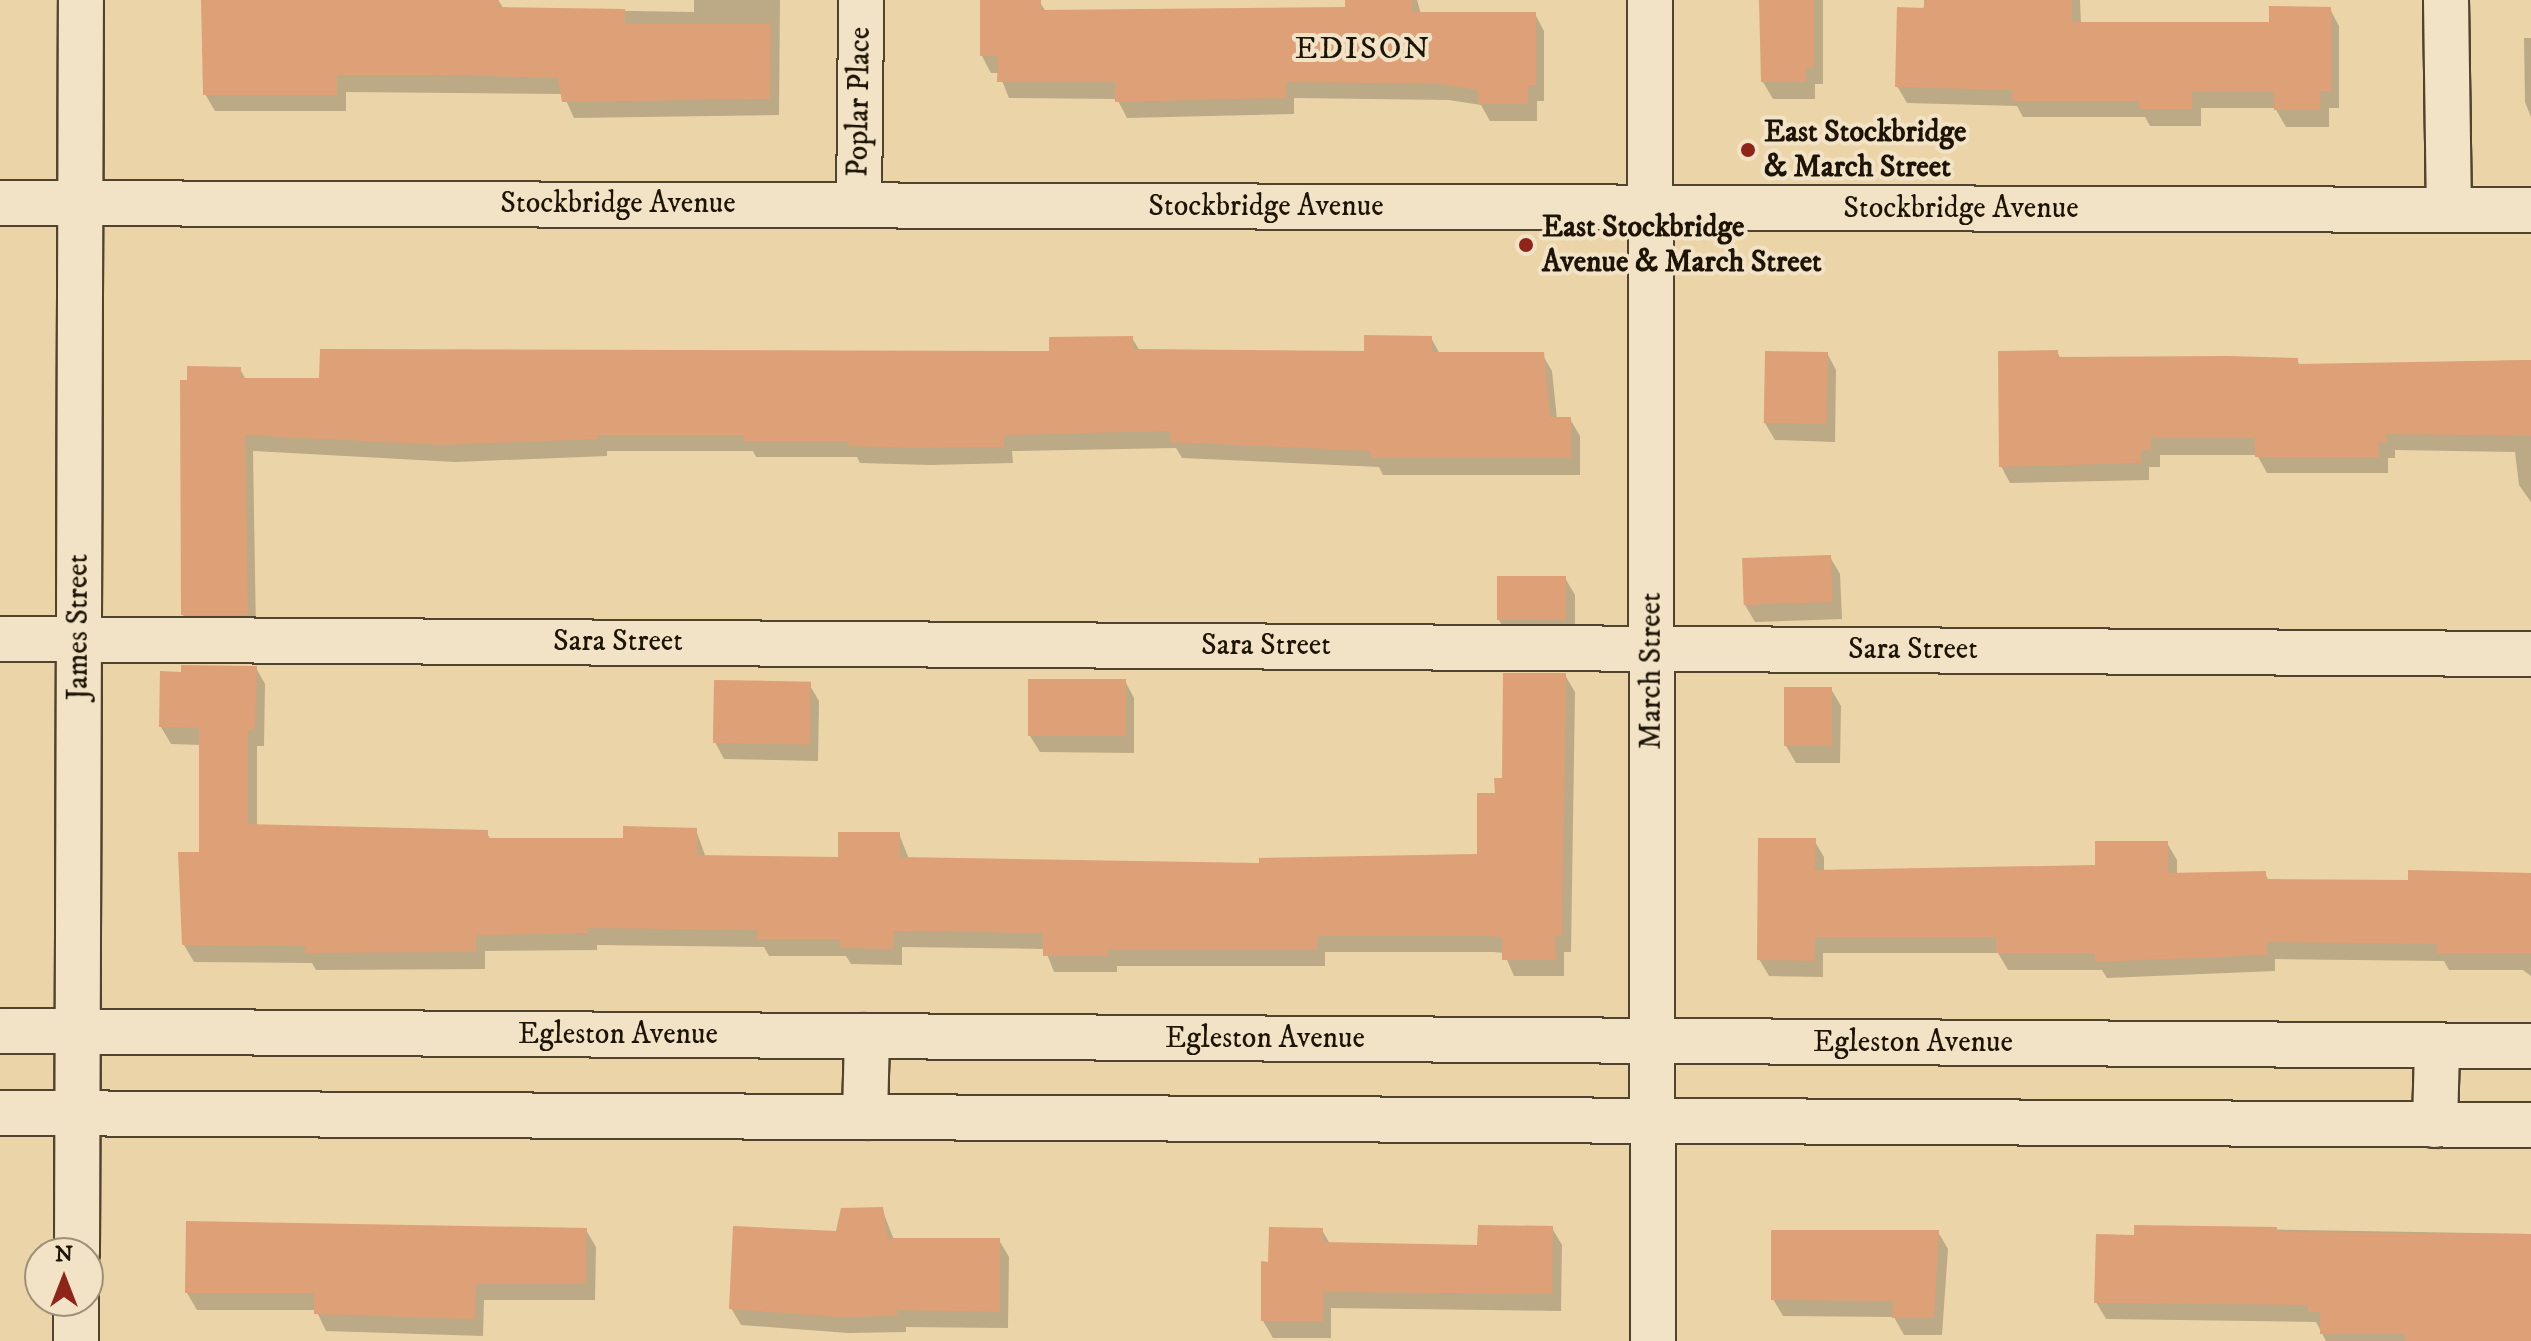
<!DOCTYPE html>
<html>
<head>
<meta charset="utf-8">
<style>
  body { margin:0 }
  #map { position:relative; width:2531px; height:1341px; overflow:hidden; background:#ebd4a7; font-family:"IM FELL DW Pica",serif }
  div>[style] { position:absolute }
  .shadow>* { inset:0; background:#0003 }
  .building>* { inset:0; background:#dea076; transform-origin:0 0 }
  .roads { filter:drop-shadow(2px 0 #51442e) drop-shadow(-2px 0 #51442e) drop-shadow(0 2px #51442e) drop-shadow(0 -2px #51442e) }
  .minor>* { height:44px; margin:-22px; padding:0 22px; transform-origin:22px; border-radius:22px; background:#f2e3c6 }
  .dots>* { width:22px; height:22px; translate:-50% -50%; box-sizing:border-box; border:4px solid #f2e3c6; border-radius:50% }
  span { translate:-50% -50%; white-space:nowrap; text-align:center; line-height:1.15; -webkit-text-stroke:8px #f2e3c6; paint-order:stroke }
  .street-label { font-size:30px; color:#1e1406 }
  .poi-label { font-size:30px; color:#1e1406; font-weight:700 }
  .left { translate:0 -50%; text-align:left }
  .neighbourhood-label { font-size:32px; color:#1e1406; letter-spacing:2px }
  .north { position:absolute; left:24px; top:1237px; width:80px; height:80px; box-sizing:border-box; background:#f2e3c6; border:2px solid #9d9079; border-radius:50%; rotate:0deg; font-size:22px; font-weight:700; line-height:32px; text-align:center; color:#1e1406 }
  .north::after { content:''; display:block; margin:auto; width:28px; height:36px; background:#8f2418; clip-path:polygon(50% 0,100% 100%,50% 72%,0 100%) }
</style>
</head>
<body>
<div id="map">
  <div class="shadow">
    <i style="clip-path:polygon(204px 0,498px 0,504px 9px,694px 12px,694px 0,780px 0,779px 115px,574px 118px,563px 94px,346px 92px,346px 111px,215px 111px,205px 94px)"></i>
    <i style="clip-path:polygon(1347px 0,1417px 0,1421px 14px,1535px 14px,1544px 31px,1544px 101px,1537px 101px,1537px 121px,1490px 121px,1481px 105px,1449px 100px,1294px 98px,1294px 114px,1127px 118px,1117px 99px,1009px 98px,999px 73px,991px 73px,982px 56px,1040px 2px,1046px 12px,1347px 9px)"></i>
    <i style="clip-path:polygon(1761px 0,1823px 0,1823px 84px,1815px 84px,1815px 99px,1773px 99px,1763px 82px)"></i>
    <i style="clip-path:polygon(1926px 0,2080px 0,2081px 24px,2271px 24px,2330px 9px,2339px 26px,2339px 108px,2329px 108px,2329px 127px,2286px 127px,2275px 108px,2201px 108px,2201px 126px,2150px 126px,2145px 117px,2023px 117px,2017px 106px,1907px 103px,1897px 86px)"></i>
    <i style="clip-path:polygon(2524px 38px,2531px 38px,2531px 117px,2525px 102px)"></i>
    <i style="clip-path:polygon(1132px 338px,1140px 351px,1366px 353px,1431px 338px,1440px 354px,1542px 354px,1552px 371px,1557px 419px,1570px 419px,1580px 436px,1580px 475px,1383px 475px,1379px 467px,1182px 458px,1176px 448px,1012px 451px,1013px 463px,930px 465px,860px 463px,857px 457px,756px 457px,753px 451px,607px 451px,607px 456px,455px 462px,253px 451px,256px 632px,193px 632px,183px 615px,240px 369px,246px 380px,321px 380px,1051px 353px)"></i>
    <i style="clip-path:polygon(2057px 352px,2061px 359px,2297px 360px,2300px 366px,2531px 360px,2531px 502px,2519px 485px,2515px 452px,2395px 450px,2395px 458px,2388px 458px,2388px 473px,2267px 473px,2257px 455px,2160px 455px,2160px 467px,2149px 467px,2149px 480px,2010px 483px,2001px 466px)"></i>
    <i style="clip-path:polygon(1827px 353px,1836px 370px,1835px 442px,1775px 440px,1765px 423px)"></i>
    <i style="clip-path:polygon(1830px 557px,1840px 574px,1842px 619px,1755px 622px,1745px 605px)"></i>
    <i style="clip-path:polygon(1565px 578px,1575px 595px,1575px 640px,1508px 637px,1499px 620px)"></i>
    <i style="clip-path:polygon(256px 668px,265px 684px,264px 746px,257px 746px,257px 826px,486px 832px,491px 840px,625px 840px,696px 830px,706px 858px,840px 859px,899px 834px,909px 859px,1261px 865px,1479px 856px,1504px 780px,1565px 675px,1575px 692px,1571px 952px,1564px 952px,1564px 976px,1514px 976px,1504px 953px,1494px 952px,1325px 952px,1325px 966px,1117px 966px,1117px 972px,1054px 972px,1045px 949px,902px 947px,902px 965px,851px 964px,846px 956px,769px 956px,764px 947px,597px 945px,597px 950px,485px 951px,485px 969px,316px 970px,312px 963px,194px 962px,184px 945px,201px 854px,201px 745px,171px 744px,161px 727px,183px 674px)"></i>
    <i style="clip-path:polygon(1125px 681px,1134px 698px,1134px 753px,1040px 752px,1030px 736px)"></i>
    <i style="clip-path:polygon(809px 684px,819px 701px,818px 761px,724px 759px,715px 742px)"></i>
    <i style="clip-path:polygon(1831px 689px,1841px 706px,1840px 763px,1796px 763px,1786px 746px)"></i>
    <i style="clip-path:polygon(1814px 840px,1824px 857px,1824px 872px,2097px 867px,2167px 843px,2177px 860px,2177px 875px,2265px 873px,2269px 881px,2410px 882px,2531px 874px,2531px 976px,2523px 970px,2449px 970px,2444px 961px,2275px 959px,2275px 971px,2107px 978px,2102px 970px,2008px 970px,1998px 953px,1823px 953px,1823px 977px,1769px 976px,1759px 959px)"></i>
    <i style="clip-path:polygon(882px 1209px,894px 1240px,999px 1240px,1009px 1257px,1008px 1328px,906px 1327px,906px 1332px,848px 1333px,741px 1325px,731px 1308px,837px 1233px)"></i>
    <i style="clip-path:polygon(2136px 1227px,2531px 1234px,2531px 1341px,2326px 1341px,2316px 1322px,2106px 1319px,2096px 1302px,2136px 1237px)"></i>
    <i style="clip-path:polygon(1552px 1228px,1562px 1245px,1561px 1311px,1331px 1308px,1331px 1338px,1273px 1338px,1263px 1321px,1270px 1264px,1322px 1230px,1330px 1244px,1479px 1247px)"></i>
    <i style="clip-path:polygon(586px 1230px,596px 1247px,595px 1300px,484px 1300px,483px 1336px,326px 1331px,316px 1310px,197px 1310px,187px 1293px)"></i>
    <i style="clip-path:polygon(1938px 1232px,1948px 1249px,1942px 1335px,1904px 1335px,1894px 1317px,1783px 1316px,1773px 1299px)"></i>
  </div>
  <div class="building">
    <i style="clip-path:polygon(201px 0,499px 0,499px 7px,625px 9px,625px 24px,771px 24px,770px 99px,562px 102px,558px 78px,434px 75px,337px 75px,337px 95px,203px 95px)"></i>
    <i style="clip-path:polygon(980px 0,1041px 0,1041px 10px,1345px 7px,1345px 0,1412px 0,1412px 12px,1536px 12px,1536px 85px,1528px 85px,1528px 104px,1478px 104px,1478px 90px,1438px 84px,1286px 82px,1286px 98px,1115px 102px,1115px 82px,997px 82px,998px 56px,980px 56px)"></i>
    <i style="clip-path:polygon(1759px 0,1814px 0,1814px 68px,1806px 68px,1806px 82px,1761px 82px)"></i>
    <i style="clip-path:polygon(1924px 0,2072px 0,2072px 22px,2269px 22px,2269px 6px,2331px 7px,2331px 91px,2320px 91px,2320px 110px,2274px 110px,2274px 92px,2192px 92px,2192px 109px,2139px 109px,2139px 101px,2012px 101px,2012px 90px,1895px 87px,1897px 7px,1924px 8px)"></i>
    <i style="clip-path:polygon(1364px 335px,1432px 336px,1432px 352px,1544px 352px,1550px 417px,1571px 417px,1571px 458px,1371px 458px,1371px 451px,1170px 442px,1170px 431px,1004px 435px,1004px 447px,919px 448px,848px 446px,848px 441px,744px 441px,744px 435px,598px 435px,598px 439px,444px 445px,245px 435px,248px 615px,181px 615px,180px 380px,187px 380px,187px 366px,241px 367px,241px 378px,319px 378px,320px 349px,1049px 351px,1049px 337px,1133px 336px,1133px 349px,1364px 351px)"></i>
    <i style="clip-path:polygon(2058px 350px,2058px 357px,2228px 356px,2298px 358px,2298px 364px,2531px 360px,2531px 436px,2387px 434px,2387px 442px,2379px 442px,2379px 457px,2255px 457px,2255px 438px,2151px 438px,2151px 450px,2141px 450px,2141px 463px,1999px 467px,1998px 351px)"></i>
    <i style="left:1765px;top:351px;width:63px;height:72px;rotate:1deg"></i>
    <i style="left:1831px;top:555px;width:47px;height:89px;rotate:88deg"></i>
    <i style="left:1497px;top:576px;width:69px;height:44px"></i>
    <i style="clip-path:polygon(181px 665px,257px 666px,255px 730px,248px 730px,248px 824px,488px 830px,488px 838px,623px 838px,623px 826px,697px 828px,697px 855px,838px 857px,838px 832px,900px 832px,900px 857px,1259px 863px,1259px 858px,1477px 854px,1477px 793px,1495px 793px,1494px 778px,1502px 778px,1503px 673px,1566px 673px,1562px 936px,1555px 936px,1556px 960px,1502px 960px,1502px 937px,1483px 936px,1317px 936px,1317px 950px,1108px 950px,1108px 956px,1043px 956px,1043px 933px,894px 931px,893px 949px,840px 948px,840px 939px,757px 939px,757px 930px,588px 928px,588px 933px,476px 935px,476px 952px,305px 953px,305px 946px,182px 945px,178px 852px,199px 852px,199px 728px,159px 727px,160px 671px,181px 672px)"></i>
    <i style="left:1028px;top:679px;width:98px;height:57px"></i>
    <i style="left:714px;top:680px;width:97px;height:63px;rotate:1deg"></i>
    <i style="left:1784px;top:687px;width:48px;height:59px"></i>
    <i style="clip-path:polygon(1758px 838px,1816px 838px,1815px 870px,2095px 865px,2095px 841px,2168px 841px,2168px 873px,2266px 871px,2266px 879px,2408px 880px,2408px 870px,2531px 873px,2531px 953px,2437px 953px,2437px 944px,2267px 942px,2267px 955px,2095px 962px,2095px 953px,1996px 953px,1996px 937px,1815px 937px,1814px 961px,1757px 960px)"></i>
    <i style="clip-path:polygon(883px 1207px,888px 1238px,1000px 1238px,1000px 1312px,897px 1310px,897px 1316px,838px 1317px,729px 1309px,733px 1226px,836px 1231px,841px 1208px)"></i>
    <i style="clip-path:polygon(186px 1221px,587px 1228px,586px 1284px,476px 1284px,475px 1319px,314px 1314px,314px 1293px,185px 1293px)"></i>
    <i style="clip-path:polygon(1478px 1225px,1553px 1226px,1552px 1294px,1323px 1292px,1323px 1321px,1261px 1321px,1261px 1261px,1268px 1262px,1269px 1227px,1323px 1228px,1323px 1242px,1477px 1245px)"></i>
    <i style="clip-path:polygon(2134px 1225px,2277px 1227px,2277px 1232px,2531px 1234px,2531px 1341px,2405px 1341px,2405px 1334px,2320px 1334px,2320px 1312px,2308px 1312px,2308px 1305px,2094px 1303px,2096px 1234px,2134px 1235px)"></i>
    <i style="clip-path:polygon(1771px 1230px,1939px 1230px,1934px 1318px,1892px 1318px,1893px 1301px,1771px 1300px)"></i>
  </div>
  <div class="roads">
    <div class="minor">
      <i style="left:1650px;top:0;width:1341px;rotate:89.87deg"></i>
      <i style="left:2446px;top:0;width:209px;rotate:89.2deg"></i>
      <i style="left:0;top:203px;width:2531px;rotate:0.16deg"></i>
      <i style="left:859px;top:205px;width:205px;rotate:-89.4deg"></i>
      <i style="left:0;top:639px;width:2531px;rotate:0.34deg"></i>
      <i style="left:0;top:1031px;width:2531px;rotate:0.34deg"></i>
      <i style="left:0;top:1113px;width:2531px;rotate:0.27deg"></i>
      <i style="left:865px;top:1117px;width:81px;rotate:-88.6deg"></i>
      <i style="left:2435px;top:1125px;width:79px;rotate:-88.5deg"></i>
      <i style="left:77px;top:1253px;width:1253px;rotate:-89.82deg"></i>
      <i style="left:76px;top:1341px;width:40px;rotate:-90deg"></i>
    </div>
  </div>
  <div class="dots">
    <i style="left:1748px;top:150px;background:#8f2418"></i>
    <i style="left:1526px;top:245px;background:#8f2418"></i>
  </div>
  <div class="street-label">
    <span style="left:860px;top:102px;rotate:-89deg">Poplar Place</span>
    <span style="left:618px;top:204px">Stockbridge Avenue</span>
    <span style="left:1266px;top:207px">Stockbridge Avenue</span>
    <span style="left:1961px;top:209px">Stockbridge Avenue</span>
    <span style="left:79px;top:627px;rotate:-90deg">James Street</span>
    <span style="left:618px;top:642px">Sara Street</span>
    <span style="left:1266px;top:646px">Sara Street</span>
    <span style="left:1913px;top:650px">Sara Street</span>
    <span style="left:1652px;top:671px;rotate:-90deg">March Street</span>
    <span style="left:618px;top:1035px">Egleston Avenue</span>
    <span style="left:1265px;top:1039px">Egleston Avenue</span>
    <span style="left:1913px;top:1043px">Egleston Avenue</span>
  </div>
  <div class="poi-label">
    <span class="left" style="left:1764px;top:150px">East Stockbridge<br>&amp; March Street</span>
    <span class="left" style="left:1542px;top:245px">East Stockbridge<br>Avenue &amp; March Street</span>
  </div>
  <div class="neighbourhood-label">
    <span style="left:1363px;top:49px">EDISON</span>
  </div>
  <div class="north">N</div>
</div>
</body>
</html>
